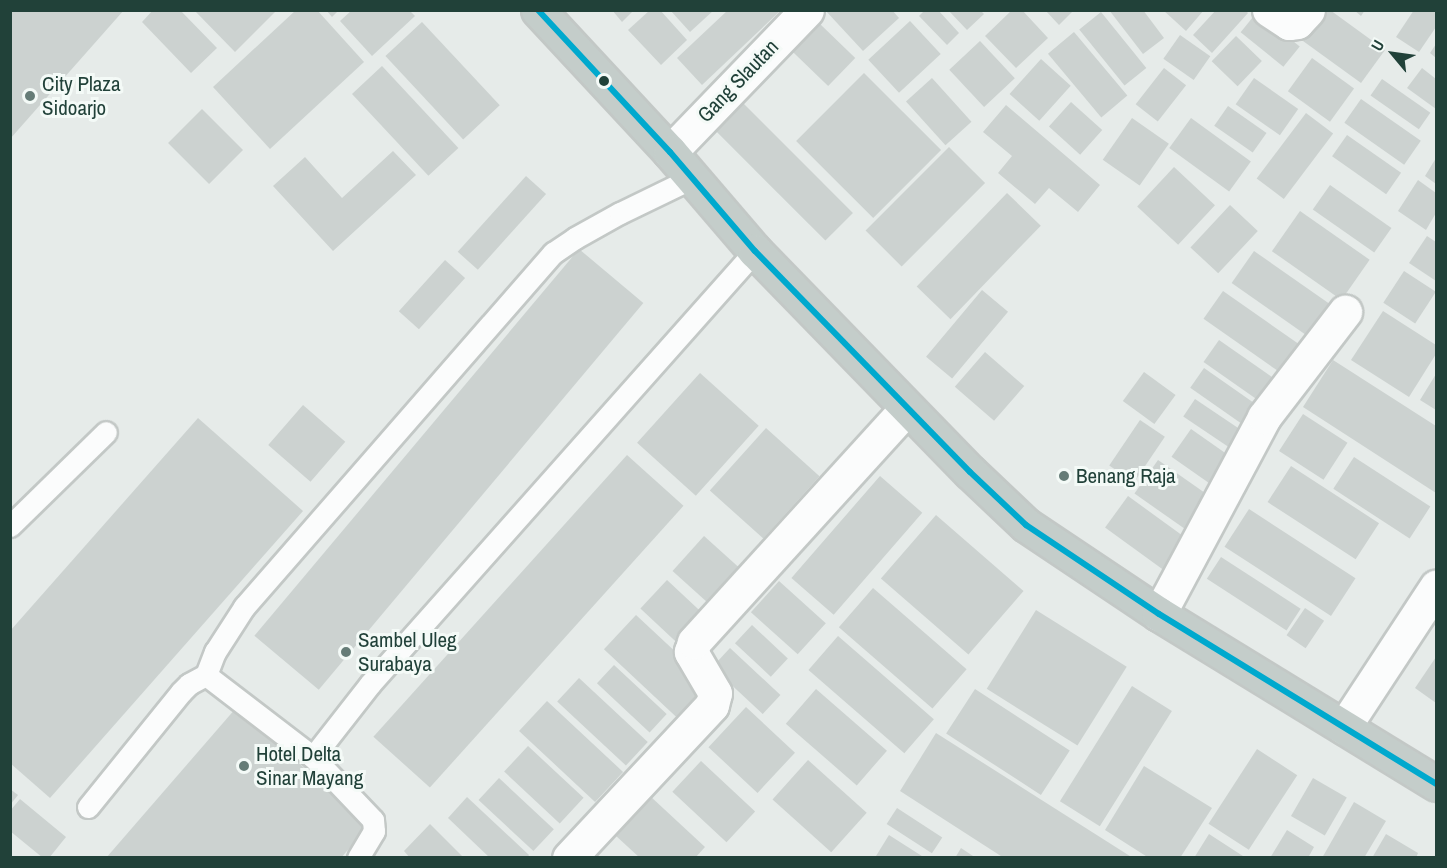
<!DOCTYPE html>
<html>
<head>
<meta charset="utf-8">
<style>
  body { margin:0 }
  #map { position:relative; width:1447px; height:868px; overflow:hidden; background:#e6ebe9; font-family:"Archivo Narrow",sans-serif }
  div>[style] { position:absolute }
  .building>* { inset:0; background:#ccd2d0; transform-origin:0 0 }
  .roads { filter:drop-shadow(2px 0 #c3c8c6) drop-shadow(-2px 0 #c3c8c6) drop-shadow(0 2px #c3c8c6) drop-shadow(0 -2px #c3c8c6) }
  .service>* { height:21px; margin:-10.5px; padding:0 10.5px; transform-origin:10.5px; border-radius:10.5px; background:#fbfcfc }
  .minor>* { height:33px; margin:-16.5px; padding:0 16.5px; transform-origin:16.5px; border-radius:16.5px; background:#fbfcfc }
  .trunk>* { height:33px; margin:-16.5px; padding:0 16.5px; transform-origin:16.5px; border-radius:16.5px; background:#c4cdca }
  .bus-1>* { height:6px; margin:-3px; padding:0 3px; transform-origin:3px; border-radius:3px; background:#00a9ce }
  .dots>* { width:16px; height:16px; translate:-50% -50%; box-sizing:border-box; border:3px solid #f4faf7; border-radius:50% }
  span { translate:-50% -50%; white-space:nowrap; text-align:center; line-height:1.15; -webkit-text-stroke:6px #f4faf7; paint-order:stroke }
  .street-label { font-size:21px; color:#214139 }
  .poi-label { font-size:21px; color:#214139 }
  .left { translate:0 -50%; text-align:left }
  .frame { position:absolute; inset:0; border:12px solid #214139; pointer-events:none }
  .north { position:absolute; left:1363px; top:24px; width:60px; height:60px; -webkit-text-stroke:4px #f4faf7; paint-order:stroke; rotate:299deg; font-size:16px; font-weight:700; line-height:24px; text-align:center; color:#214139 }
  .north::after { content:''; display:block; margin:auto; width:21px; height:27px; background:#214139; clip-path:polygon(50% 0,100% 100%,50% 72%,0 100%) }
</style>
</head>
<body>
<div id="map">
  <div class="building">
    <i style="clip-path:polygon(10px 10px,124px 10px,10px 139px)"></i>
    <i style="clip-path:polygon(153px 10px,180px 10px,217px 48px,191px 73px,142px 22px)"></i>
    <i style="clip-path:polygon(194px 10px,277px 10px,235px 52px)"></i>
    <i style="clip-path:polygon(296px 10px,317px 10px,364px 62px,270px 149px,213px 87px)"></i>
    <i style="clip-path:polygon(326px 10px,339px 10px,332px 17px)"></i>
    <i style="clip-path:polygon(352px 10px,409px 10px,415px 16px,372px 56px,340px 21px)"></i>
    <i style="clip-path:polygon(612px 10px,634px 10px,622px 22px)"></i>
    <i style="clip-path:polygon(650px 10px,660px 10px,687px 40px,661px 65px,628px 30px)"></i>
    <i style="clip-path:polygon(670px 10px,714px 10px,690px 32px)"></i>
    <i style="clip-path:polygon(728px 10px,781px 10px,702px 85px,677px 58px)"></i>
    <i style="clip-path:polygon(825px 10px,892px 10px,899px 18px,863px 51px)"></i>
    <i style="clip-path:polygon(925px 10px,938px 10px,959px 33px,947px 45px,919px 16px)"></i>
    <i style="clip-path:polygon(948px 10px,980px 10px,984px 14px,967px 30px)"></i>
    <i style="clip-path:polygon(1012px 10px,1022px 10px,1048px 38px,1016px 68px,985px 36px)"></i>
    <i style="clip-path:polygon(1045px 10px,1074px 10px,1059px 25px)"></i>
    <i style="clip-path:polygon(1109px 10px,1143px 10px,1164px 38px,1143px 54px)"></i>
    <i style="clip-path:polygon(1163px 10px,1204px 10px,1186px 31px)"></i>
    <i style="clip-path:polygon(1216px 10px,1245px 10px,1248px 13px,1212px 53px,1193px 35px)"></i>
    <i style="clip-path:polygon(1325px 10px,1330px 10px,1385px 50px,1361px 83px,1303px 41px)"></i>
    <i style="clip-path:polygon(1354px 10px,1365px 10px,1361px 16px)"></i>
    <i style="clip-path:polygon(1414px 10px,1436px 10px,1436px 27px,1419px 52px,1396px 37px)"></i>
    <i style="left:1101px;top:12px;width:72px;height:28px;rotate:51deg"></i>
    <i style="left:1257px;top:12px;width:55px;height:26px;rotate:39deg"></i>
    <i style="left:910px;top:21px;width:45px;height:57px;rotate:47deg"></i>
    <i style="left:422px;top:22px;width:114px;height:50px;rotate:47deg"></i>
    <i style="left:820px;top:24px;width:49px;height:39px;rotate:44deg"></i>
    <i style="left:1074px;top:32px;width:83px;height:34px;rotate:50deg"></i>
    <i style="left:1180px;top:35px;width:37px;height:29px;rotate:35deg"></i>
    <i style="left:1236px;top:36px;width:36px;height:35px;rotate:44deg"></i>
    <i style="left:980px;top:41px;width:51px;height:42px;rotate:47deg"></i>
    <i style="clip-path:polygon(1436px 44px,1436px 58px,1430px 53px)"></i>
    <i style="left:1312px;top:58px;width:52px;height:41px;rotate:36deg"></i>
    <i style="left:1041px;top:59px;width:40px;height:47px;rotate:42deg"></i>
    <i style="left:382px;top:66px;width:112px;height:41px;rotate:47deg"></i>
    <i style="left:1164px;top:68px;width:28px;height:46px;rotate:38deg"></i>
    <i style="clip-path:polygon(1422px 68px,1436px 79px,1436px 109px,1407px 88px)"></i>
    <i style="left:864px;top:73px;width:109px;height:96px;rotate:45deg"></i>
    <i style="left:932px;top:78px;width:59px;height:35px;rotate:48deg"></i>
    <i style="left:1254px;top:78px;width:54px;height:32px;rotate:35deg"></i>
    <i style="left:1382px;top:79px;width:59px;height:20px;rotate:35deg"></i>
    <i style="left:737px;top:97px;width:164px;height:39px;rotate:45deg"></i>
    <i style="left:1361px;top:99px;width:73px;height:29px;rotate:35deg"></i>
    <i style="left:1071px;top:102px;width:42px;height:33px;rotate:42deg"></i>
    <i style="clip-path:polygon(1006px 105px,1100px 185px,1078px 212px,1049px 188px,1035px 204px,998px 173px,1012px 156px,983px 132px)"></i>
    <i style="left:1228px;top:106px;width:47px;height:24px;rotate:35deg"></i>
    <i style="left:202px;top:109px;width:58px;height:48px;rotate:45deg"></i>
    <i style="left:1306px;top:113px;width:34px;height:82px;rotate:37deg"></i>
    <i style="left:1132px;top:118px;width:45px;height:51px;rotate:35deg"></i>
    <i style="left:1191px;top:118px;width:74px;height:37px;rotate:36deg"></i>
    <i style="left:1347px;top:135px;width:66px;height:26px;rotate:35deg"></i>
    <i style="left:949px;top:147px;width:51px;height:118px;rotate:45deg"></i>
    <i style="clip-path:polygon(393px 151px,416px 175px,333px 251px,273px 186px,305px 157px,342px 198px)"></i>
    <i style="clip-path:polygon(1436px 158px,1436px 184px,1425px 176px)"></i>
    <i style="left:1174px;top:167px;width:56px;height:54px;rotate:43deg"></i>
    <i style="left:526px;top:176px;width:27px;height:102px;rotate:42deg"></i>
    <i style="clip-path:polygon(1418px 180px,1436px 193px,1436px 213px,1426px 230px,1398px 211px)"></i>
    <i style="left:1330px;top:185px;width:75px;height:30px;rotate:35deg"></i>
    <i style="left:1007px;top:193px;width:47px;height:130px;rotate:44deg"></i>
    <i style="left:1230px;top:205px;width:38px;height:58px;rotate:43deg"></i>
    <i style="left:1300px;top:211px;width:85px;height:49px;rotate:35deg"></i>
    <i style="clip-path:polygon(1427px 236px,1436px 242px,1436px 281px,1409px 263px)"></i>
    <i style="left:579px;top:249px;width:84px;height:505px;rotate:40deg"></i>
    <i style="left:1254px;top:251px;width:103px;height:39px;rotate:35deg"></i>
    <i style="left:445px;top:260px;width:27px;height:69px;rotate:42deg"></i>
    <i style="left:1404px;top:271px;width:38px;height:38px;rotate:33deg"></i>
    <i style="left:982px;top:290px;width:34px;height:87px;rotate:40deg"></i>
    <i style="left:1223px;top:291px;width:92px;height:34px;rotate:35deg"></i>
    <i style="clip-path:polygon(1383px 311px,1436px 345px,1436px 354px,1409px 397px,1351px 360px)"></i>
    <i style="left:1219px;top:340px;width:78px;height:27px;rotate:35deg"></i>
    <i style="left:985px;top:352px;width:52px;height:46px;rotate:41deg"></i>
    <i style="clip-path:polygon(1333px 360px,1436px 426px,1436px 493px,1303px 407px)"></i>
    <i style="left:1204px;top:368px;width:72px;height:24px;rotate:35deg"></i>
    <i style="left:1144px;top:372px;width:39px;height:36px;rotate:36deg"></i>
    <i style="left:700px;top:373px;width:79px;height:94px;rotate:42deg"></i>
    <i style="clip-path:polygon(1436px 374px,1436px 410px,1420px 400px)"></i>
    <i style="left:1195px;top:399px;width:65px;height:21px;rotate:34deg"></i>
    <i style="left:303px;top:405px;width:56px;height:53px;rotate:41deg"></i>
    <i style="left:1303px;top:414px;width:53px;height:44px;rotate:33deg"></i>
    <i style="clip-path:polygon(198px 418px,303px 511px,50px 798px,10px 763px,10px 631px)"></i>
    <i style="left:1140px;top:420px;width:30px;height:55px;rotate:34deg"></i>
    <i style="left:766px;top:428px;width:72px;height:84px;rotate:42deg"></i>
    <i style="left:1191px;top:429px;width:54px;height:34px;rotate:35deg"></i>
    <i style="left:627px;top:455px;width:76px;height:379px;rotate:42deg"></i>
    <i style="left:1354px;top:457px;width:91px;height:38px;rotate:33deg"></i>
    <i style="left:1158px;top:460px;width:67px;height:41px;rotate:35deg"></i>
    <i style="left:1291px;top:466px;width:105px;height:43px;rotate:33deg"></i>
    <i style="left:880px;top:476px;width:56px;height:135px;rotate:41deg"></i>
    <i style="left:1128px;top:496px;width:74px;height:39px;rotate:36deg"></i>
    <i style="left:1249px;top:509px;width:127px;height:45px;rotate:33deg"></i>
    <i style="left:936px;top:515px;width:116px;height:84px;rotate:41deg"></i>
    <i style="left:704px;top:536px;width:59px;height:47px;rotate:42deg"></i>
    <i style="left:1221px;top:557px;width:95px;height:26px;rotate:33deg"></i>
    <i style="left:667px;top:580px;width:56px;height:39px;rotate:43deg"></i>
    <i style="left:779px;top:581px;width:63px;height:42px;rotate:42deg"></i>
    <i style="left:873px;top:588px;width:124px;height:52px;rotate:41deg"></i>
    <i style="left:1305px;top:608px;width:23px;height:33px;rotate:34deg"></i>
    <i style="left:1036px;top:610px;width:107px;height:93px;rotate:32deg"></i>
    <i style="left:636px;top:615px;width:99px;height:47px;rotate:43deg"></i>
    <i style="left:752px;top:625px;width:49px;height:25px;rotate:43deg"></i>
    <i style="left:838px;top:636px;width:127px;height:45px;rotate:41deg"></i>
    <i style="left:730px;top:648px;width:69px;height:26px;rotate:43deg"></i>
    <i style="clip-path:polygon(1436px 657px,1436px 703px,1415px 688px)"></i>
    <i style="left:614px;top:665px;width:72px;height:25px;rotate:43deg"></i>
    <i style="left:579px;top:678px;width:94px;height:32px;rotate:43deg"></i>
    <i style="left:1132px;top:686px;width:47px;height:136px;rotate:32deg"></i>
    <i style="left:816px;top:689px;width:94px;height:46px;rotate:41deg"></i>
    <i style="left:975px;top:689px;width:113px;height:53px;rotate:33deg"></i>
    <i style="left:547px;top:701px;width:104px;height:41px;rotate:43deg"></i>
    <i style="left:746px;top:707px;width:67px;height:55px;rotate:43deg"></i>
    <i style="clip-path:polygon(236px 708px,369px 825px,341px 858px,106px 858px)"></i>
    <i style="clip-path:polygon(936px 733px,1133px 858px,1004px 858px,900px 791px)"></i>
    <i style="left:528px;top:746px;width:76px;height:35px;rotate:43deg"></i>
    <i style="left:1257px;top:749px;width:48px;height:89px;rotate:33deg"></i>
    <i style="left:808px;top:760px;width:79px;height:53px;rotate:42deg"></i>
    <i style="left:701px;top:761px;width:74px;height:42px;rotate:43deg"></i>
    <i style="clip-path:polygon(1144px 766px,1212px 808px,1180px 858px,1149px 858px,1105px 830px)"></i>
    <i style="left:499px;top:778px;width:75px;height:30px;rotate:43deg"></i>
    <i style="left:1313px;top:778px;width:39px;height:44px;rotate:30deg"></i>
    <i style="clip-path:polygon(10px 789px,18px 795px,10px 805px)"></i>
    <i style="clip-path:polygon(650px 796px,705px 847px,695px 858px,640px 858px,615px 835px)"></i>
    <i style="clip-path:polygon(467px 797px,529px 855px,527px 858px,490px 858px,448px 818px)"></i>
    <i style="clip-path:polygon(20px 799px,66px 837px,49px 858px,43px 858px,10px 831px,10px 811px)"></i>
    <i style="clip-path:polygon(1354px 802px,1386px 821px,1364px 858px,1322px 858px)"></i>
    <i style="left:897px;top:808px;width:54px;height:19px;rotate:33deg"></i>
    <i style="clip-path:polygon(430px 824px,464px 858px,410px 858px,404px 851px)"></i>
    <i style="clip-path:polygon(1287px 830px,1314px 847px,1308px 858px,1270px 858px)"></i>
    <i style="clip-path:polygon(1209px 834px,1246px 858px,1194px 858px)"></i>
    <i style="clip-path:polygon(1386px 834px,1418px 853px,1416px 858px,1372px 858px)"></i>
    <i style="clip-path:polygon(889px 835px,925px 858px,876px 856px)"></i>
    <i style="clip-path:polygon(961px 848px,976px 858px,955px 858px)"></i>
  </div>
  <div class="roads">
    <div class="service">
      <i style="left:10px;top:526px;width:134px;rotate:-44.4deg"></i>
      <i style="left:206px;top:675px;width:135px;rotate:37.5deg"></i>
      <i style="left:313px;top:757px;width:87px;rotate:46.4deg"></i>
      <i style="left:373px;top:820px;width:11px;rotate:85deg"></i>
      <i style="left:374px;top:831px;width:31px;rotate:121deg"></i>
      <i style="left:313px;top:757px;width:93px;rotate:-52deg"></i>
      <i style="left:370px;top:684px;width:579px;rotate:-48.36deg"></i>
      <i style="left:88px;top:807px;width:148px;rotate:-51deg"></i>
      <i style="left:181px;top:692px;width:11px;rotate:-45deg"></i>
      <i style="left:189px;top:684px;width:19px;rotate:-28deg"></i>
      <i style="left:206px;top:675px;width:25px;rotate:-69deg"></i>
      <i style="left:215px;top:652px;width:54px;rotate:-57.2deg"></i>
      <i style="left:244px;top:607px;width:470px;rotate:-48.9deg"></i>
      <i style="left:553px;top:253px;width:27px;rotate:-34deg"></i>
      <i style="left:575px;top:238px;width:51px;rotate:-29.1deg"></i>
      <i style="left:620px;top:213px;width:80px;rotate:-25.9deg"></i>
    </div>
    <div class="minor">
      <i style="left:1269px;top:10px;width:24px;rotate:33deg"></i>
      <i style="left:1289px;top:23px;width:8px;rotate:-7deg"></i>
      <i style="left:1297px;top:22px;width:16px;rotate:-47deg"></i>
      <i style="left:670px;top:152px;width:197px;rotate:-46deg"></i>
      <i style="left:1159px;top:614px;width:223px;rotate:-61.9deg"></i>
      <i style="left:1264px;top:417px;width:133px;rotate:-52.4deg"></i>
      <i style="left:1344px;top:727px;width:168px;rotate:-56.7deg"></i>
      <i style="left:569px;top:858px;width:209px;rotate:-46.9deg"></i>
      <i style="left:712px;top:705px;width:12px;rotate:-76deg"></i>
      <i style="left:715px;top:693px;width:48px;rotate:-120.3deg"></i>
      <i style="left:691px;top:652px;width:10px;rotate:-73deg"></i>
      <i style="left:694px;top:642px;width:316px;rotate:-47.7deg"></i>
    </div>
    <div class="trunk">
      <i style="left:538px;top:10px;width:194px;rotate:47.1deg"></i>
      <i style="left:670px;top:152px;width:130px;rotate:49.4deg"></i>
      <i style="left:755px;top:251px;width:308px;rotate:45.8deg"></i>
      <i style="left:970px;top:472px;width:77px;rotate:43.4deg"></i>
      <i style="left:1026px;top:525px;width:160px;rotate:33.8deg"></i>
      <i style="left:1159px;top:614px;width:325px;rotate:31.5deg"></i>
    </div>
  </div>
  <div class="bus-1">
    <i style="left:538px;top:10px;width:194px;rotate:47.1deg"></i>
    <i style="left:670px;top:152px;width:130px;rotate:49.4deg"></i>
    <i style="left:755px;top:251px;width:308px;rotate:45.8deg"></i>
    <i style="left:970px;top:472px;width:77px;rotate:43.4deg"></i>
    <i style="left:1026px;top:525px;width:160px;rotate:33.8deg"></i>
    <i style="left:1159px;top:614px;width:325px;rotate:31.5deg"></i>
  </div>
  <div class="dots">
    <i style="left:604px;top:81px;background:#214139"></i>
    <i style="left:30px;top:96px;background:#667c77"></i>
    <i style="left:1064px;top:476px;background:#667c77"></i>
    <i style="left:346px;top:652px;background:#667c77"></i>
    <i style="left:244px;top:766px;background:#667c77"></i>
  </div>
  <div class="street-label">
    <span style="left:738px;top:81px;rotate:-46deg">Gang Slautan</span>
  </div>
  <div class="poi-label">
    <span class="left" style="left:42px;top:96px">City Plaza<br>Sidoarjo</span>
    <span class="left" style="left:1076px;top:476px">Benang Raja</span>
    <span class="left" style="left:358px;top:652px">Sambel Uleg<br>Surabaya</span>
    <span class="left" style="left:256px;top:766px">Hotel Delta<br>Sinar Mayang</span>
  </div>
  <div class="frame"></div>
  <div class="north">U</div>
</div>
</body>
</html>
